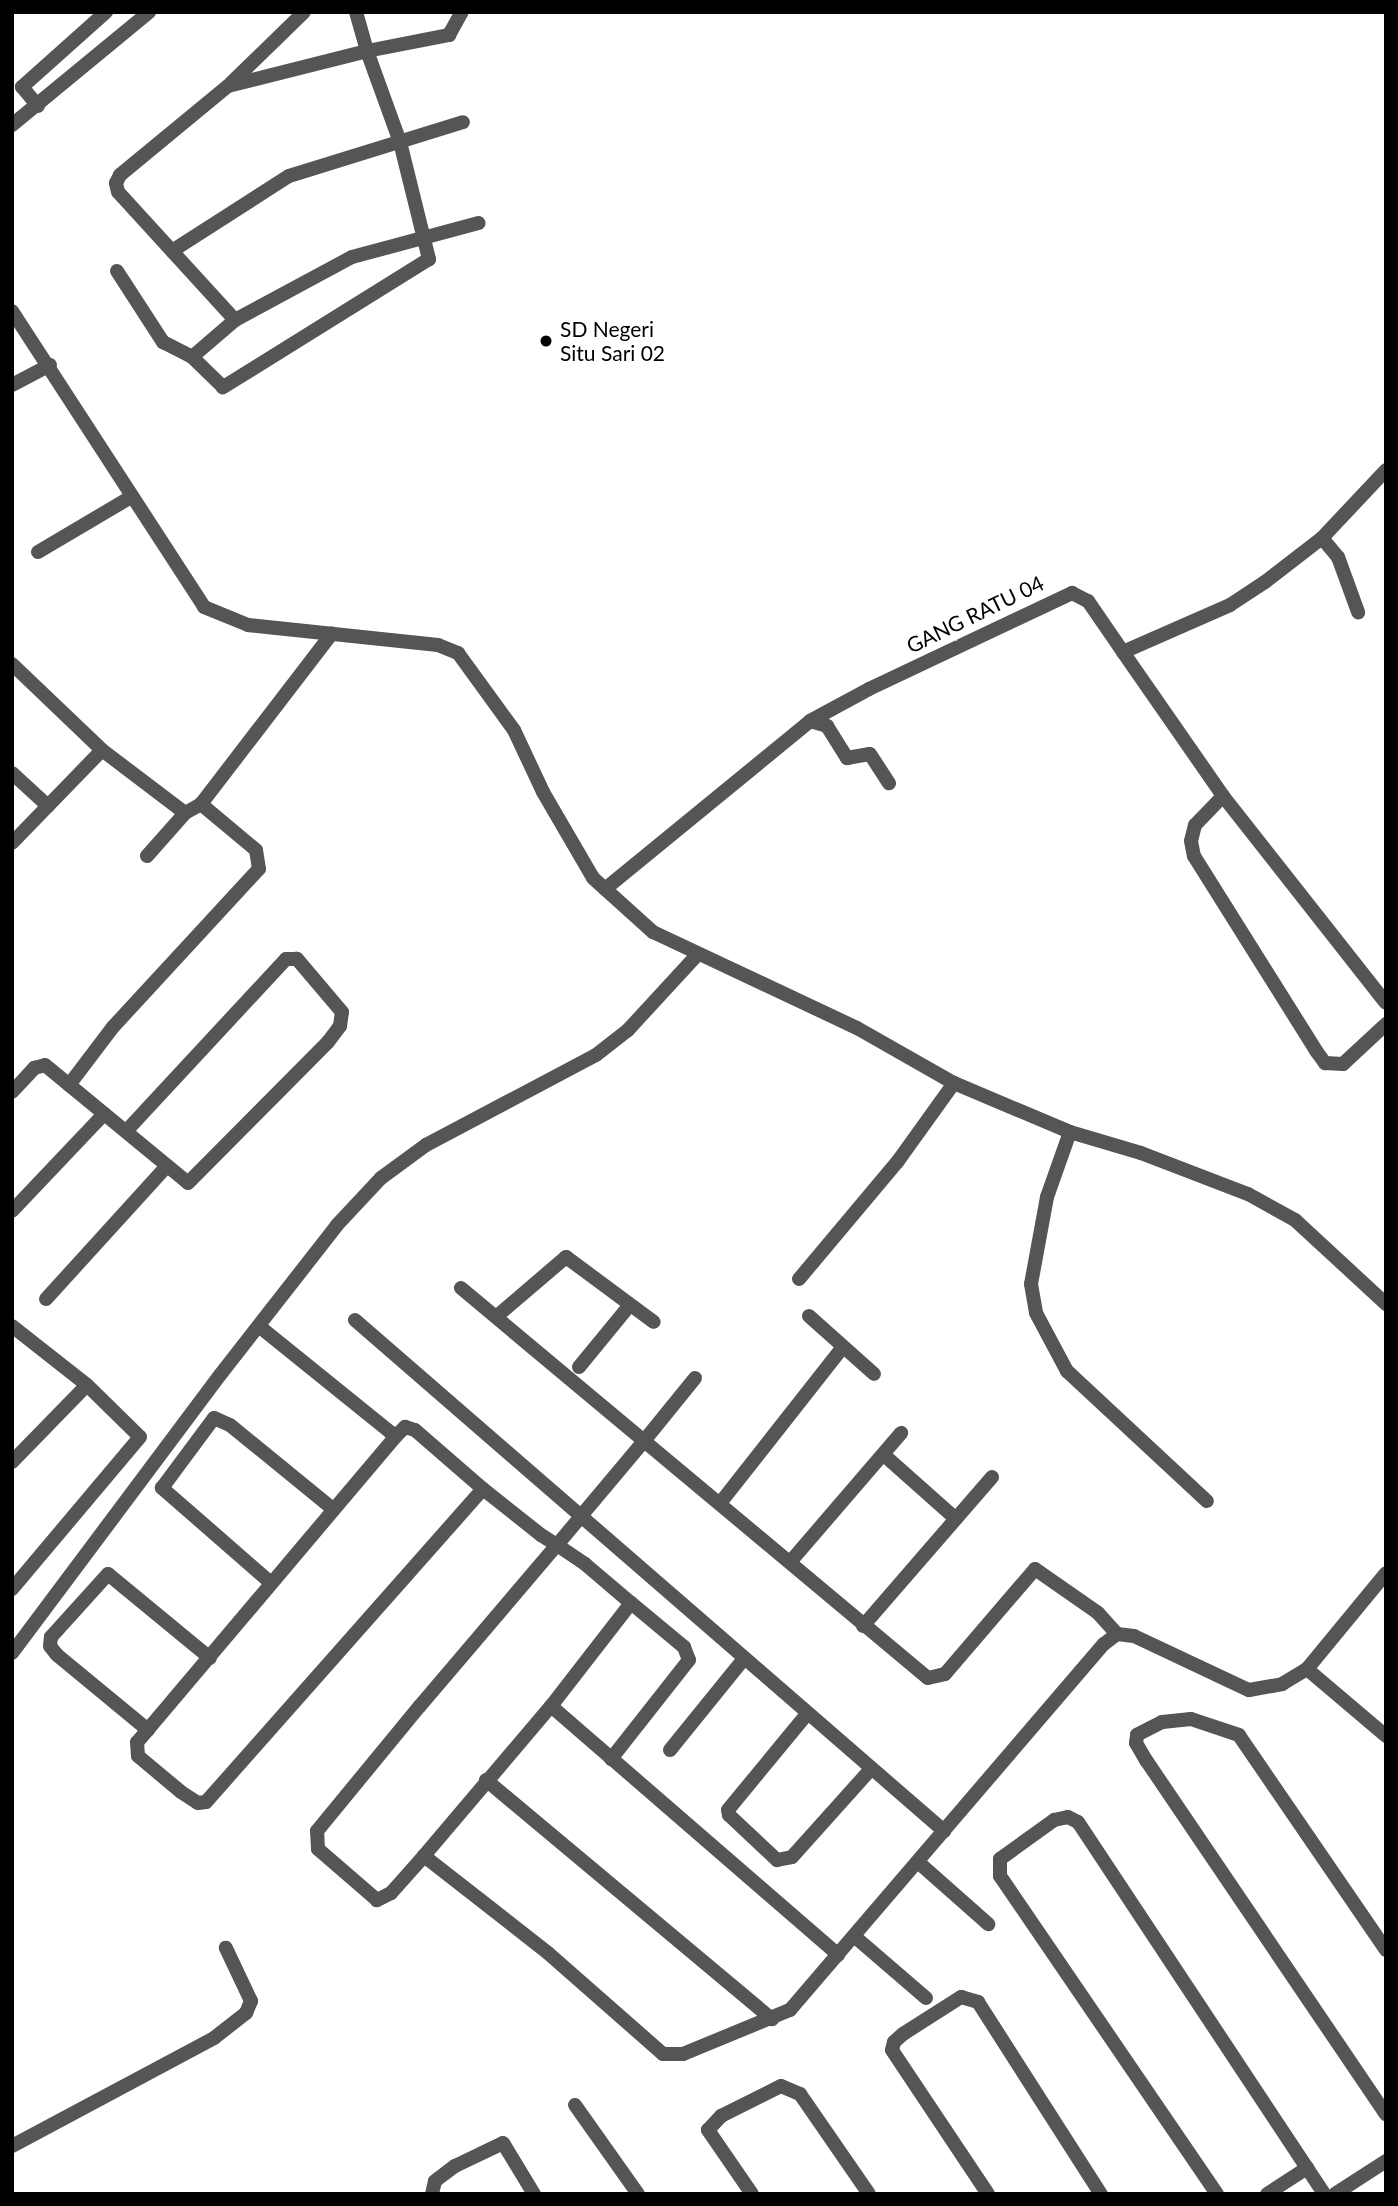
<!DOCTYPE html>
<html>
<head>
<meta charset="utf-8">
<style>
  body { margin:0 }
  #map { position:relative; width:1398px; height:2206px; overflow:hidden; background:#fff; font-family:Lato,sans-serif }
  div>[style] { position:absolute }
  .street>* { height:14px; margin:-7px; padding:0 7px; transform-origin:7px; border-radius:7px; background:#555 }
  .dots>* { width:19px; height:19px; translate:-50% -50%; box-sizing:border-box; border:4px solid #fff; border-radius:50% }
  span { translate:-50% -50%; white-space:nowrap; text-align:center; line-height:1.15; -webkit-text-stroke:7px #fff; paint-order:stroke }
  .poi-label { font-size:21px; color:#000 }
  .left { translate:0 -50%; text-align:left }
  .street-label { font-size:21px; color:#000 }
  .frame { position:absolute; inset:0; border:14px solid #000; pointer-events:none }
</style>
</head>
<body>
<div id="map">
  <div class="street">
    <i style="left:356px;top:12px;width:41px;rotate:74.2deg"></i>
    <i style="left:367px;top:51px;width:97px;rotate:70.1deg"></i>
    <i style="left:400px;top:142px;width:121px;rotate:76.1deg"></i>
    <i style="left:429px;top:259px;width:243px;rotate:148.1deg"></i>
    <i style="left:223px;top:387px;width:43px;rotate:-135.9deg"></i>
    <i style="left:192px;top:357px;width:57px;rotate:-40.7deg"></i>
    <i style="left:235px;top:320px;width:173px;rotate:-132.4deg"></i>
    <i style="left:118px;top:192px;width:9px;rotate:-103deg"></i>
    <i style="left:116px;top:183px;width:9px;rotate:-63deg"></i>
    <i style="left:120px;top:175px;width:140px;rotate:-39.5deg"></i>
    <i style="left:228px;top:86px;width:143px;rotate:-14.1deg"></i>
    <i style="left:367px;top:51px;width:84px;rotate:-11deg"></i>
    <i style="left:449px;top:35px;width:26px;rotate:-61deg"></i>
    <i style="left:230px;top:84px;width:103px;rotate:-44.2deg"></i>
    <i style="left:38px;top:106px;width:25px;rotate:-130deg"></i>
    <i style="left:22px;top:87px;width:113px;rotate:-41.8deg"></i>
    <i style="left:12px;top:125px;width:178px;rotate:-39.5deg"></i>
    <i style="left:172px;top:251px;width:139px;rotate:-32.7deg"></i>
    <i style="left:289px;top:176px;width:182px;rotate:-17.2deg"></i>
    <i style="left:117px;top:271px;width:85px;rotate:57.1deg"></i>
    <i style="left:163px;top:342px;width:33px;rotate:27deg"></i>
    <i style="left:12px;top:311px;width:353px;rotate:57deg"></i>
    <i style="left:204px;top:607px;width:48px;rotate:22.2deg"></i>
    <i style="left:248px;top:625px;width:191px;rotate:6deg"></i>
    <i style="left:438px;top:645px;width:22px;rotate:22deg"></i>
    <i style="left:458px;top:653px;width:95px;rotate:54deg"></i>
    <i style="left:514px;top:730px;width:68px;rotate:64.9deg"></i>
    <i style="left:543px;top:792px;width:99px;rotate:59.8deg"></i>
    <i style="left:593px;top:878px;width:81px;rotate:42deg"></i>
    <i style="left:653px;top:932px;width:225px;rotate:25.2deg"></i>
    <i style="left:857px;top:1028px;width:112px;rotate:29.6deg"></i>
    <i style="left:954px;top:1083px;width:126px;rotate:22.9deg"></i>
    <i style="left:1070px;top:1132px;width:74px;rotate:16.5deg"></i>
    <i style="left:1141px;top:1153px;width:115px;rotate:21deg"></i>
    <i style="left:1248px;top:1194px;width:54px;rotate:29deg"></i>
    <i style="left:1295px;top:1220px;width:124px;rotate:42.7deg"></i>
    <i style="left:235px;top:320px;width:133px;rotate:-28.3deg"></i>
    <i style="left:352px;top:257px;width:131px;rotate:-15deg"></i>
    <i style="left:12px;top:385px;width:43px;rotate:-27.8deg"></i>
    <i style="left:1322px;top:538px;width:25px;rotate:50deg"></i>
    <i style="left:1338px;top:557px;width:59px;rotate:70deg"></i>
    <i style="left:38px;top:552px;width:108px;rotate:-30.6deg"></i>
    <i style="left:1123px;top:652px;width:175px;rotate:55.2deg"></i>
    <i style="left:1223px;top:796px;width:263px;rotate:51.8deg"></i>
    <i style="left:12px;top:664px;width:124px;rotate:43.7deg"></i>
    <i style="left:810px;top:721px;width:18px;rotate:16deg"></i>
    <i style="left:827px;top:726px;width:38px;rotate:58deg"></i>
    <i style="left:847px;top:758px;width:23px;rotate:-10deg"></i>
    <i style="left:870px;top:754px;width:35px;rotate:57deg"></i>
    <i style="left:12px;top:773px;width:49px;rotate:42.5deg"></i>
    <i style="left:1223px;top:796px;width:40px;rotate:134deg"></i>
    <i style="left:1195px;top:825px;width:16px;rotate:104deg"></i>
    <i style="left:1191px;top:841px;width:15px;rotate:79deg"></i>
    <i style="left:1194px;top:856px;width:231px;rotate:57.9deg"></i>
    <i style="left:1317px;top:1052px;width:14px;rotate:54deg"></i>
    <i style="left:1325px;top:1063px;width:18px;rotate:3deg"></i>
    <i style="left:1343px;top:1064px;width:59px;rotate:-42.9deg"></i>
    <i style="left:12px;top:843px;width:129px;rotate:-45.9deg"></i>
    <i style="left:102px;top:750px;width:104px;rotate:37.2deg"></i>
    <i style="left:185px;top:813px;width:18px;rotate:-29deg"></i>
    <i style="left:201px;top:804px;width:215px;rotate:-52.5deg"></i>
    <i style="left:147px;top:856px;width:57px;rotate:-48.5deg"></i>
    <i style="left:605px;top:889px;width:265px;rotate:-39.3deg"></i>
    <i style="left:810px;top:721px;width:67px;rotate:-28.5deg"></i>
    <i style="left:869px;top:689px;width:225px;rotate:-25.3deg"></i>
    <i style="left:1072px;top:593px;width:18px;rotate:27deg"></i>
    <i style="left:1088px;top:601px;width:62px;rotate:55.5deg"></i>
    <i style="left:1123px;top:652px;width:117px;rotate:-23.7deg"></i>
    <i style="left:1230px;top:605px;width:42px;rotate:-33.3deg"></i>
    <i style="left:1265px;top:582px;width:72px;rotate:-37.7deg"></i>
    <i style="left:1322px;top:538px;width:93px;rotate:-46.7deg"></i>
    <i style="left:69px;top:1085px;width:73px;rotate:-52.8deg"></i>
    <i style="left:113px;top:1027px;width:215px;rotate:-47.3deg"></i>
    <i style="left:259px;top:869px;width:19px;rotate:-99deg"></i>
    <i style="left:256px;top:850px;width:72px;rotate:-140.1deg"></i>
    <i style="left:12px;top:1092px;width:33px;rotate:-47deg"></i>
    <i style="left:34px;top:1068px;width:11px;rotate:-15deg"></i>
    <i style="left:45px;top:1065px;width:185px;rotate:39.5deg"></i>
    <i style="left:188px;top:1183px;width:199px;rotate:-45.2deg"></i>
    <i style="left:328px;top:1042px;width:20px;rotate:-53deg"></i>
    <i style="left:340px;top:1026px;width:14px;rotate:-82deg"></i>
    <i style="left:342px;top:1012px;width:70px;rotate:-130.3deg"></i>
    <i style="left:297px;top:959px;width:11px;rotate:180deg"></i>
    <i style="left:286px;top:959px;width:235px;rotate:132.9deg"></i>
    <i style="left:1070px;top:1132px;width:69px;rotate:109.5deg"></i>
    <i style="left:1047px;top:1197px;width:88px;rotate:100.4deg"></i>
    <i style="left:1031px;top:1284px;width:29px;rotate:80deg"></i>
    <i style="left:1036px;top:1313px;width:66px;rotate:61.9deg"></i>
    <i style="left:1067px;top:1371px;width:191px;rotate:42.9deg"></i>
    <i style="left:12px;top:1211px;width:134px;rotate:-46.5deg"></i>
    <i style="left:799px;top:1279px;width:154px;rotate:-50deg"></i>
    <i style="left:898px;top:1161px;width:96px;rotate:-54.3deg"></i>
    <i style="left:461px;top:1288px;width:608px;rotate:39.87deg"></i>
    <i style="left:928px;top:1678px;width:17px;rotate:-13deg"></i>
    <i style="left:945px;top:1674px;width:138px;rotate:-49.4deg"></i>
    <i style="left:1035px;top:1569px;width:77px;rotate:34.9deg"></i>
    <i style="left:1098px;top:1613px;width:28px;rotate:48deg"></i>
    <i style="left:46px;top:1299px;width:177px;rotate:-47.7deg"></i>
    <i style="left:497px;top:1316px;width:91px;rotate:-40.5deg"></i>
    <i style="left:566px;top:1257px;width:109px;rotate:36.5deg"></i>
    <i style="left:809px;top:1316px;width:87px;rotate:41.7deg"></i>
    <i style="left:355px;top:1320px;width:780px;rotate:40.94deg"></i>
    <i style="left:12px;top:1326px;width:95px;rotate:38.2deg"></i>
    <i style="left:87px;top:1385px;width:74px;rotate:44.5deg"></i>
    <i style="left:140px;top:1437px;width:199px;rotate:130.1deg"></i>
    <i style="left:260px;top:1327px;width:167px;rotate:38.9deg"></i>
    <i style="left:390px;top:1432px;width:7px;rotate:34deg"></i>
    <i style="left:396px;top:1436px;width:13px;rotate:-45deg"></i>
    <i style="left:405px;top:1427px;width:10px;rotate:17deg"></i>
    <i style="left:415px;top:1430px;width:90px;rotate:40.9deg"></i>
    <i style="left:483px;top:1489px;width:74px;rotate:38.4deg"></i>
    <i style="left:541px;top:1535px;width:19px;rotate:32deg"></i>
    <i style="left:557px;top:1545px;width:34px;rotate:34deg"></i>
    <i style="left:585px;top:1564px;width:60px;rotate:40.3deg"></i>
    <i style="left:631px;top:1603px;width:130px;rotate:127.8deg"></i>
    <i style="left:551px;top:1706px;width:197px;rotate:130.3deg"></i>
    <i style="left:424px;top:1856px;width:50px;rotate:131.7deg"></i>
    <i style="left:391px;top:1893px;width:16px;rotate:153deg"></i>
    <i style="left:377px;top:1900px;width:78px;rotate:-139.2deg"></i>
    <i style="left:318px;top:1849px;width:18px;rotate:-93deg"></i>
    <i style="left:317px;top:1831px;width:161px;rotate:-50.6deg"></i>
    <i style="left:419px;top:1707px;width:213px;rotate:-49.6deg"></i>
    <i style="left:557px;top:1545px;width:38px;rotate:-50deg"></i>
    <i style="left:581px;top:1516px;width:98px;rotate:-50deg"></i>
    <i style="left:644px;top:1441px;width:81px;rotate:-51deg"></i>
    <i style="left:579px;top:1367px;width:80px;rotate:-50.6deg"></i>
    <i style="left:396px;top:1436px;width:401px;rotate:130.2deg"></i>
    <i style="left:137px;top:1742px;width:14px;rotate:86deg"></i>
    <i style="left:138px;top:1756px;width:56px;rotate:39.9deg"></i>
    <i style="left:181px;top:1792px;width:20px;rotate:33deg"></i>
    <i style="left:198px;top:1803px;width:8px;rotate:-7deg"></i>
    <i style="left:206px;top:1802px;width:418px;rotate:-48.5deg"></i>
    <i style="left:884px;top:1455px;width:96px;rotate:41.6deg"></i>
    <i style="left:12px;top:1462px;width:107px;rotate:-45.8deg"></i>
    <i style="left:721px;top:1502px;width:197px;rotate:-51.8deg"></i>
    <i style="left:791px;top:1561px;width:169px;rotate:-49.3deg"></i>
    <i style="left:271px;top:1583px;width:145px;rotate:-138.9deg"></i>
    <i style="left:162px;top:1488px;width:87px;rotate:-53.4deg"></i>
    <i style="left:214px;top:1418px;width:17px;rotate:24deg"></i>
    <i style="left:230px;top:1425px;width:133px;rotate:39.2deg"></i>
    <i style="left:863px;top:1626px;width:197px;rotate:-49.1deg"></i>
    <i style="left:12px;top:1653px;width:347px;rotate:-53.2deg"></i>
    <i style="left:220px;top:1375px;width:190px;rotate:-52deg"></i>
    <i style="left:337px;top:1225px;width:64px;rotate:-46.9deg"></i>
    <i style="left:381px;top:1178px;width:56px;rotate:-36.3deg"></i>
    <i style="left:426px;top:1145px;width:192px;rotate:-27.9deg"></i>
    <i style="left:596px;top:1055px;width:41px;rotate:-38deg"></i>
    <i style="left:628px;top:1030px;width:102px;rotate:-47.4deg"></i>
    <i style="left:1307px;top:1669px;width:104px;rotate:40.3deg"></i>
    <i style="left:551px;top:1706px;width:380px;rotate:40.9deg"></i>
    <i style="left:807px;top:1714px;width:124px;rotate:129.5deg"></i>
    <i style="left:728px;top:1810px;width:5px;rotate:79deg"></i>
    <i style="left:729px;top:1815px;width:66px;rotate:43.2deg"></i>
    <i style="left:777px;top:1860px;width:15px;rotate:-11deg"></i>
    <i style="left:792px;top:1857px;width:117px;rotate:-48.1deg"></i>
    <i style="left:148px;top:1730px;width:118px;rotate:-140.5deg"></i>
    <i style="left:57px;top:1655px;width:11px;rotate:-128deg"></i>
    <i style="left:50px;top:1646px;width:9px;rotate:-84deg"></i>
    <i style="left:51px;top:1637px;width:85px;rotate:-47.9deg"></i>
    <i style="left:108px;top:1574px;width:132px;rotate:39.5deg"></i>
    <i style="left:670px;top:1750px;width:116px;rotate:-51deg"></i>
    <i style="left:611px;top:1759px;width:126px;rotate:-51.8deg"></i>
    <i style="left:689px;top:1660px;width:14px;rotate:-111deg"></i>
    <i style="left:684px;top:1647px;width:69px;rotate:-140.3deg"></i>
    <i style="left:486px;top:1780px;width:373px;rotate:39.9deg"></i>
    <i style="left:424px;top:1856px;width:157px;rotate:38deg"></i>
    <i style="left:548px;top:1953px;width:153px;rotate:41.3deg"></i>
    <i style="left:663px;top:2054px;width:20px"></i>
    <i style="left:683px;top:2054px;width:116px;rotate:-22.4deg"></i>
    <i style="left:790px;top:2010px;width:482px;rotate:-49.4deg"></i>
    <i style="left:1104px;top:1644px;width:16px;rotate:-38deg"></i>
    <i style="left:1117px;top:1634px;width:17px;rotate:7deg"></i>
    <i style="left:1134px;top:1636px;width:127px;rotate:25.2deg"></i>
    <i style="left:1249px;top:1690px;width:34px;rotate:-10deg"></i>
    <i style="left:1282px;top:1684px;width:29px;rotate:-31deg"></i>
    <i style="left:1307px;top:1669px;width:124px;rotate:-50.5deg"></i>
    <i style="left:918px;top:1862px;width:94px;rotate:41.5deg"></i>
    <i style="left:854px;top:1936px;width:95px;rotate:40.7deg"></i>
    <i style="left:1386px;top:1950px;width:260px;rotate:-124.4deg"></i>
    <i style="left:1239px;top:1735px;width:51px;rotate:-161.6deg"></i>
    <i style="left:1191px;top:1719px;width:29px;rotate:174deg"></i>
    <i style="left:1162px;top:1722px;width:28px;rotate:153deg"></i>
    <i style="left:1137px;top:1735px;width:8px;rotate:97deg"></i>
    <i style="left:1136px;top:1743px;width:20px;rotate:60deg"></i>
    <i style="left:1146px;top:1760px;width:428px;rotate:55.9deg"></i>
    <i style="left:575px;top:2105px;width:109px;rotate:54.7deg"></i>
    <i style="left:12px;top:2146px;width:229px;rotate:-28.1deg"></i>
    <i style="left:214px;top:2038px;width:41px;rotate:-38deg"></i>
    <i style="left:246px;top:2013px;width:13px;rotate:-67deg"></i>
    <i style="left:251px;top:2001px;width:59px;rotate:-115.3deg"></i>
    <i style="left:432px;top:2194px;width:13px;rotate:-77deg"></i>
    <i style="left:435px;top:2181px;width:25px;rotate:-37deg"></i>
    <i style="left:455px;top:2166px;width:53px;rotate:-25.6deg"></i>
    <i style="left:503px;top:2143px;width:60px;rotate:58.7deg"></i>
    <i style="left:752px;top:2194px;width:78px;rotate:-124.5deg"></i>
    <i style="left:708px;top:2130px;width:19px;rotate:-47deg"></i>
    <i style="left:721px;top:2116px;width:67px;rotate:-26.6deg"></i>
    <i style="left:781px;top:2086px;width:21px;rotate:23deg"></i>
    <i style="left:800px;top:2094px;width:121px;rotate:55.4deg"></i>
    <i style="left:988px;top:2194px;width:173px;rotate:-123.7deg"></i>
    <i style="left:892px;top:2050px;width:8px;rotate:-76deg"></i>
    <i style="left:894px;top:2042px;width:12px;rotate:-42deg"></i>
    <i style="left:903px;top:2034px;width:69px;rotate:-32.5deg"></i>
    <i style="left:961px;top:1997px;width:18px;rotate:16deg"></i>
    <i style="left:978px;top:2002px;width:228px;rotate:57.4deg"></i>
    <i style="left:1217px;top:2194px;width:385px;rotate:-124.3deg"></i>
    <i style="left:1000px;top:1876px;width:17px;rotate:-90deg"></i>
    <i style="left:1000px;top:1859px;width:67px;rotate:-35.8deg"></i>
    <i style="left:1054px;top:1820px;width:14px;rotate:-12deg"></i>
    <i style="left:1068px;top:1817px;width:11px;rotate:27deg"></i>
    <i style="left:1078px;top:1822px;width:446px;rotate:56.5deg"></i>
    <i style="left:1267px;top:2194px;width:48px;rotate:-33deg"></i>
    <i style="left:1335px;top:2194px;width:61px;rotate:-32.9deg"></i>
  </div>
  <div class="dots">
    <i style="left:546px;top:341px;background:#000"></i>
  </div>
  <div class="poi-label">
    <span class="left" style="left:560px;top:341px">SD Negeri<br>Situ Sari 02</span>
  </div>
  <div class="street-label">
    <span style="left:975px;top:614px;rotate:-26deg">GANG RATU 04</span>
  </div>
  <div class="frame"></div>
</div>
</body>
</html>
